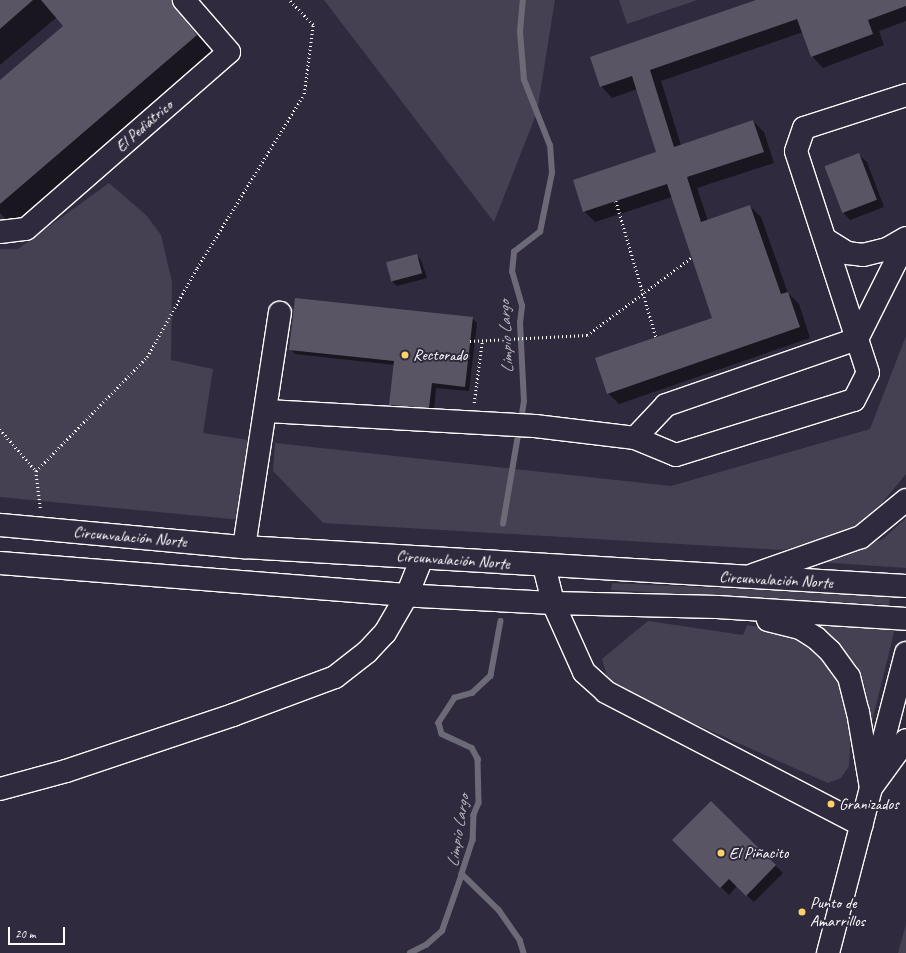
<!DOCTYPE html>
<html>
<head>
<meta charset="utf-8">
<style>
  body { margin:0 }
  #map { position:relative; width:906px; height:953px; overflow:hidden; background:#2f2a3d; font-family:Caveat,sans-serif }
  div>[style] { position:absolute }
  .green>* { inset:0; background:#464152 }
  .shadow>* { inset:0; background:#0007 }
  .stream>* { height:5.5px; margin:-2.75px; padding:0 2.75px; transform-origin:2.75px; border-radius:2.75px; background:#6d6a77 }
  .building>* { inset:0; background:#595564; transform-origin:0 0 }
  .path>* { height:2.5px; margin-top:-1.25px; transform-origin:0; background:repeating-linear-gradient(90deg,#fff 0 1px,transparent 0 4px) }
  .roads { filter:drop-shadow(1px 0 #fff) drop-shadow(-1px 0 #fff) drop-shadow(0 1px #fff) drop-shadow(0 -1px #fff) }
  .minor>* { height:22px; margin:-11px; padding:0 11px; transform-origin:11px; border-radius:11px; background:#2f2a3d }
  .major>* { height:22px; margin:-11px; padding:0 11px; transform-origin:11px; border-radius:11px; background:#2f2a3d }
  .highway>* { height:22px; margin:-11px; padding:0 11px; transform-origin:11px; border-radius:11px; background:#2f2a3d }
  .dots>* { width:11px; height:11px; translate:-50% -50%; box-sizing:border-box; border:2px solid #2f2a3d; border-radius:50% }
  span { translate:-50% -50%; white-space:nowrap; text-align:center; line-height:1.15; -webkit-text-stroke:4px #2f2a3d; paint-order:stroke }
  .street-label { font-size:16px; color:#fff }
  .poi-label { font-size:16px; color:#fff }
  .left { translate:0 -50%; text-align:left }
  .water-label { font-size:17px; color:#b6b4bb; font-style:italic }
  .scale { position:absolute; left:8px; top:927px; width:57px; height:18px; box-sizing:border-box; border:2px solid #fff; border-top:0; padding-left:5px; font-size:12px; line-height:14px; white-space:nowrap; color:#fff; -webkit-text-stroke:3px #2f2a3d; paint-order:stroke }
</style>
</head>
<body>
<div id="map">
  <div class="green">
    <i style="clip-path:polygon(324px 0,555px 0,537px 112px,494px 222px)"></i>
    <i style="clip-path:polygon(619px 0,697px 0,627px 24px)"></i>
    <i style="clip-path:polygon(109px 183px,147px 216px,161px 235px,172px 282px,171px 360px,213px 369px,203px 433px,248px 440px,242px 520px,0 497px,0 249px,18px 249px)"></i>
    <i style="clip-path:polygon(906px 336px,906px 474px,882px 503px,848px 532px,783px 550px,323px 523px,273px 471px,275px 443px,671px 486px,870px 429px)"></i>
    <i style="clip-path:polygon(906px 518px,906px 568px,819px 562px,883px 539px)"></i>
    <i style="clip-path:polygon(612px 583px,890px 596px,889px 605px,611px 590px)"></i>
    <i style="clip-path:polygon(813px 619px,895px 628px,872px 722px,865px 688px,856px 665px)"></i>
    <i style="clip-path:polygon(648px 621px,743px 635px,747px 625px,764px 628px,791px 637px,817px 653px,841px 678px,851px 729px,849px 766px,841px 778px,828px 783px,623px 692px,608px 680px,602px 659px)"></i>
    <i style="clip-path:polygon(906px 924px,906px 953px,898px 953px)"></i>
  </div>
  <div class="shadow">
    <i style="clip-path:polygon(0 0,178px 0,192px 16px,194px 29px,216px 55px,15px 228px,0 213px,0 82px,65px 26px,57px 17px,0 65px)"></i>
    <i style="clip-path:polygon(759px 0,906px 0,906px 21px,879px 31px,884px 45px,823px 68px,812px 56px,803px 32px,661px 81px,681px 145px,753px 121px,764px 132px,774px 163px,697px 188px,708px 221px,750px 206px,761px 217px,788px 293px,799px 304px,810px 338px,619px 404px,608px 393px,713px 318px,672px 197px,595px 222px,584px 211px,657px 153px,637px 89px,612px 98px,601px 86px)"></i>
    <i style="clip-path:polygon(859px 155px,867px 162px,884px 207px,850px 220px,843px 212px)"></i>
    <i style="clip-path:polygon(416px 255px,421px 260px,427px 278px,397px 286px,392px 281px)"></i>
    <i style="clip-path:polygon(472px 318px,477px 323px,469px 391px,436px 388px,434px 412px,395px 410px,390px 405px,395px 365px,295px 354px,290px 349px)"></i>
    <i style="clip-path:polygon(711px 802px,783px 873px,754px 902px,737px 886px,729px 895px,673px 840px)"></i>
  </div>
  <div class="stream">
    <i style="left:521px;top:420px;width:18px;rotate:-81deg"></i>
    <i style="left:524px;top:402px;width:79px;rotate:-92.9deg"></i>
    <i style="left:520px;top:323px;width:17px;rotate:-83deg"></i>
    <i style="left:522px;top:306px;width:35px;rotate:-106deg"></i>
    <i style="left:512px;top:272px;width:20px;rotate:-84deg"></i>
    <i style="left:514px;top:252px;width:33px;rotate:-38deg"></i>
    <i style="left:540px;top:232px;width:60px;rotate:-78.5deg"></i>
    <i style="left:552px;top:173px;width:27px;rotate:-94deg"></i>
    <i style="left:550px;top:146px;width:71px;rotate:-111.5deg"></i>
    <i style="left:524px;top:80px;width:48px;rotate:-94.8deg"></i>
    <i style="left:520px;top:32px;width:32px;rotate:-85deg"></i>
    <i style="left:503px;top:524px;width:96px;rotate:-80.4deg"></i>
    <i style="left:501px;top:621px;width:56px;rotate:100.3deg"></i>
    <i style="left:491px;top:676px;width:25px;rotate:137deg"></i>
    <i style="left:473px;top:693px;width:19px;rotate:164deg"></i>
    <i style="left:455px;top:698px;width:30px;rotate:123deg"></i>
    <i style="left:439px;top:723px;width:11px;rotate:75deg"></i>
    <i style="left:442px;top:734px;width:33px;rotate:25deg"></i>
    <i style="left:472px;top:748px;width:13px;rotate:61deg"></i>
    <i style="left:478px;top:759px;width:44px;rotate:88.7deg"></i>
    <i style="left:479px;top:803px;width:13px;rotate:113deg"></i>
    <i style="left:474px;top:815px;width:25px;rotate:92deg"></i>
    <i style="left:473px;top:840px;width:36px;rotate:108deg"></i>
    <i style="left:462px;top:874px;width:52px;rotate:44.2deg"></i>
    <i style="left:499px;top:910px;width:37px;rotate:55deg"></i>
    <i style="left:520px;top:940px;width:14px;rotate:73deg"></i>
    <i style="left:410px;top:953px;width:18px;rotate:-27deg"></i>
    <i style="left:426px;top:945px;width:21px;rotate:-41deg"></i>
    <i style="left:442px;top:931px;width:60px;rotate:-70.7deg"></i>
  </div>
  <div class="building">
    <i style="clip-path:polygon(0 0,33px 0,0 29px)"></i>
    <i style="clip-path:polygon(41px 0,172px 0,175px 8px,197px 35px,0 204px,0 80px,63px 26px)"></i>
    <i style="clip-path:polygon(756px 0,906px 0,906px 6px,868px 20px,873px 34px,811px 57px,797px 19px,650px 70px,674px 147px,753px 120px,764px 152px,687px 177px,701px 222px,750px 205px,781px 294px,788px 292px,800px 327px,607px 394px,595px 358px,712px 318px,667px 184px,583px 212px,573px 180px,656px 152px,632px 76px,600px 87px,590px 57px)"></i>
    <i style="left:859px;top:153px;width:50px;height:37px;rotate:69deg"></i>
    <i style="left:417px;top:254px;width:20px;height:32px;rotate:75deg"></i>
    <i style="clip-path:polygon(295px 298px,473px 317px,465px 387px,432px 383px,429px 408px,389px 405px,394px 361px,289px 350px)"></i>
    <i style="clip-path:polygon(711px 801px,776px 865px,746px 896px,729px 879px,720px 888px,672px 840px)"></i>
  </div>
  <div class="path">
    <i style="left:616px;top:201px;width:142px;rotate:73.6deg"></i>
    <i style="left:470px;top:341px;width:117px;rotate:-2.9deg"></i>
    <i style="left:587px;top:335px;width:131px;rotate:-36.6deg"></i>
    <i style="left:474px;top:403px;width:63px;rotate:-82.6deg"></i>
    <i style="left:0;top:429px;width:55px;rotate:49.4deg"></i>
    <i style="left:36px;top:471px;width:38px;rotate:83deg"></i>
    <i style="left:36px;top:471px;width:159px;rotate:-45.8deg"></i>
    <i style="left:147px;top:357px;width:102px;rotate:-60.7deg"></i>
    <i style="left:197px;top:268px;width:204px;rotate:-58.4deg"></i>
    <i style="left:304px;top:94px;width:70px;rotate:-82.6deg"></i>
    <i style="left:313px;top:25px;width:35px;rotate:-134deg"></i>
  </div>
  <div class="roads">
    <div class="minor">
      <i style="left:0;top:232px;width:26px;rotate:-7deg"></i>
      <i style="left:26px;top:229px;width:269px;rotate:-41.1deg"></i>
      <i style="left:229px;top:52px;width:69px;rotate:-130.9deg"></i>
      <i style="left:825px;top:239px;width:26px;rotate:32deg"></i>
      <i style="left:847px;top:253px;width:16px;rotate:7deg"></i>
      <i style="left:863px;top:255px;width:25px;rotate:-14deg"></i>
      <i style="left:887px;top:249px;width:22px;rotate:-30deg"></i>
      <i style="left:267px;top:411px;width:268px;rotate:3.2deg"></i>
      <i style="left:535px;top:426px;width:101px;rotate:6.8deg"></i>
      <i style="left:635px;top:438px;width:44px;rotate:22.5deg"></i>
      <i style="left:676px;top:455px;width:186px;rotate:-17.2deg"></i>
      <i style="left:854px;top:400px;width:30px;rotate:-63deg"></i>
      <i style="left:868px;top:373px;width:233px;rotate:-108deg"></i>
      <i style="left:796px;top:151px;width:24px;rotate:-71deg"></i>
      <i style="left:804px;top:128px;width:107px;rotate:-17.9deg"></i>
      <i style="left:635px;top:438px;width:45px;rotate:-46.8deg"></i>
      <i style="left:666px;top:405px;width:202px;rotate:-19.1deg"></i>
      <i style="left:857px;top:339px;width:110px;rotate:-63.4deg"></i>
      <i style="left:244px;top:547px;width:237px;rotate:-81.3deg"></i>
      <i style="left:544px;top:566px;width:38px;rotate:76deg"></i>
      <i style="left:553px;top:603px;width:76px;rotate:65.8deg"></i>
      <i style="left:584px;top:672px;width:30px;rotate:42deg"></i>
      <i style="left:606px;top:692px;width:288px;rotate:27.5deg"></i>
      <i style="left:0;top:789px;width:68px;rotate:-15.3deg"></i>
      <i style="left:66px;top:771px;width:176px;rotate:-18.5deg"></i>
      <i style="left:233px;top:715px;width:109px;rotate:-20.4deg"></i>
      <i style="left:335px;top:677px;width:41px;rotate:-38deg"></i>
      <i style="left:367px;top:652px;width:26px;rotate:-47deg"></i>
      <i style="left:385px;top:633px;width:44px;rotate:-59.9deg"></i>
      <i style="left:407px;top:595px;width:40px;rotate:-68deg"></i>
    </div>
    <div class="major">
      <i style="left:828px;top:953px;width:310px;rotate:-75.4deg"></i>
    </div>
    <div class="highway">
      <i style="left:0;top:525px;width:245px;rotate:5.2deg"></i>
      <i style="left:244px;top:547px;width:663px;rotate:3.37deg"></i>
      <i style="left:0;top:563px;width:420px;rotate:4.5deg"></i>
      <i style="left:419px;top:596px;width:134px;rotate:3deg"></i>
      <i style="left:553px;top:603px;width:164px;rotate:1.4deg"></i>
      <i style="left:717px;top:607px;width:189px;rotate:3.6deg"></i>
      <i style="left:753px;top:575px;width:114px;rotate:-19.4deg"></i>
      <i style="left:861px;top:537px;width:58px;rotate:-39.4deg"></i>
      <i style="left:768px;top:620px;width:33px;rotate:14deg"></i>
      <i style="left:800px;top:628px;width:19px;rotate:32deg"></i>
      <i style="left:816px;top:638px;width:19px;rotate:43deg"></i>
      <i style="left:830px;top:651px;width:32px;rotate:54deg"></i>
      <i style="left:849px;top:677px;width:36px;rotate:76deg"></i>
      <i style="left:858px;top:712px;width:77px;rotate:80.3deg"></i>
      <i style="left:871px;top:788px;width:59px;rotate:-53.9deg"></i>
    </div>
  </div>
  <div class="dots">
    <i style="left:405px;top:355px;background:#ffd166"></i>
    <i style="left:831px;top:804px;background:#ffd166"></i>
    <i style="left:721px;top:853px;background:#ffd166"></i>
    <i style="left:802px;top:912px;background:#ffd166"></i>
  </div>
  <div class="street-label">
    <span style="left:144px;top:126px;rotate:-41deg">El Pediátrico</span>
    <span style="left:130px;top:537px;rotate:5deg">Circunvalación Norte</span>
    <span style="left:453px;top:560px;rotate:4deg">Circunvalación Norte</span>
    <span style="left:776px;top:580px;rotate:3deg">Circunvalación Norte</span>
  </div>
  <div class="poi-label">
    <span class="left" style="left:413px;top:355px">Rectorado</span>
    <span class="left" style="left:839px;top:804px">Granizados</span>
    <span class="left" style="left:729px;top:853px">El Piñacito</span>
    <span class="left" style="left:810px;top:912px">Punto de<br>Amarrillos</span>
  </div>
  <div class="water-label">
    <span style="left:506px;top:337px;rotate:-93deg">Limpio Largo</span>
    <span style="left:458px;top:831px;rotate:-81deg">Limpio Largo</span>
  </div>
  <div class="scale">20 m</div>
</div>
</body>
</html>
